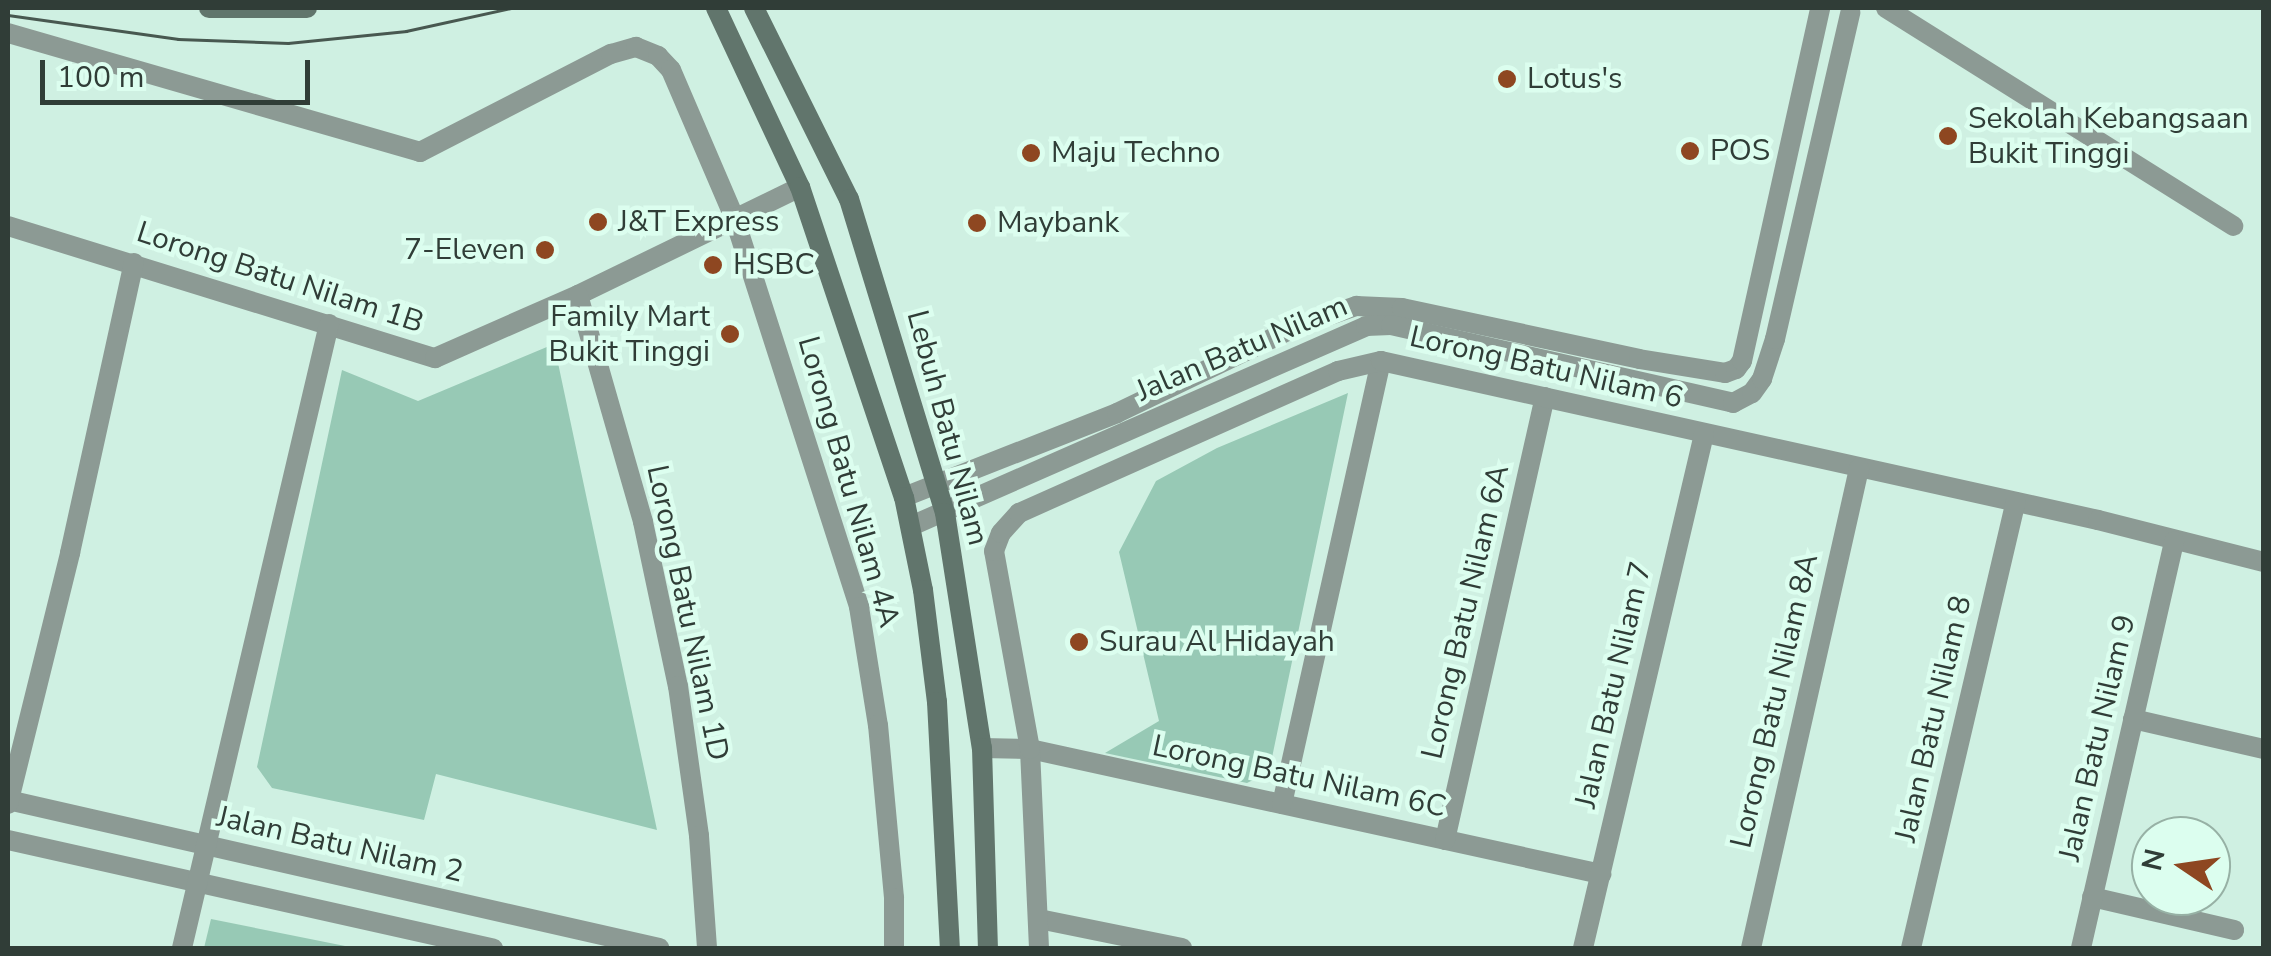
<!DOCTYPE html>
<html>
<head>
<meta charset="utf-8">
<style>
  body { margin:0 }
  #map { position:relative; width:2271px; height:956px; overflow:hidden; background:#cff0e2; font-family:"Nunito Sans",sans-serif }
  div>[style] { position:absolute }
  .green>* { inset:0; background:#97c9b5 }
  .street>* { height:20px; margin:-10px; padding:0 10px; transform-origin:10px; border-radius:10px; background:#8c9a94 }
  .secondary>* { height:20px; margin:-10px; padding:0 10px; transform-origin:10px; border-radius:10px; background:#61756c }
  .tram>* { height:2.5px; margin:-1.25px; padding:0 1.25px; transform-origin:1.25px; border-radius:1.25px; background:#485850 }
  .dots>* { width:28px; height:28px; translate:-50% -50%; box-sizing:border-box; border:5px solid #dcfeef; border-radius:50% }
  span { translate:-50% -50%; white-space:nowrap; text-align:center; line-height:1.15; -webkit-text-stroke:9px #dcfeef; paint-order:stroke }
  .poi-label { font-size:30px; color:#303d37 }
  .left { translate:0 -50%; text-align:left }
  .right { translate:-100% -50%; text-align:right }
  .street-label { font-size:30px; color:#303d37 }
  .frame { position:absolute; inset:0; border:10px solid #303d37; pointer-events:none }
  .north { position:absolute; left:2131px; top:816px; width:100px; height:100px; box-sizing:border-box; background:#dcfeef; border:2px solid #97b1a5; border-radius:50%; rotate:283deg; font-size:28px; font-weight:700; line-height:40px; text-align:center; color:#303d37 }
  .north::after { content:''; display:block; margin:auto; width:35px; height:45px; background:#8e4721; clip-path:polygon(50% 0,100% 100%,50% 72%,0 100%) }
  .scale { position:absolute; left:40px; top:60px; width:270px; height:45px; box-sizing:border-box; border:5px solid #303d37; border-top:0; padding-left:12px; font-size:30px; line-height:35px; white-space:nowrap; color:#303d37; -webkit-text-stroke:8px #dcfeef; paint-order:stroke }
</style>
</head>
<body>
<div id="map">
  <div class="green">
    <i style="clip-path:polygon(554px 344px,657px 830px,436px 774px,424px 820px,272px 788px,257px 767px,342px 370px,418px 401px)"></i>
    <i style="clip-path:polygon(1348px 393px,1269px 772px,1247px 783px,1105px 753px,1159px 721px,1119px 552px,1156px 481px,1217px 448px)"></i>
    <i style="clip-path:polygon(211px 919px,355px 948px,204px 948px)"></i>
  </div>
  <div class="street">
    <i style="left:1886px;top:8px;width:410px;rotate:32.1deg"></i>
    <i style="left:8px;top:33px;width:429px;rotate:16.1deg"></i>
    <i style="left:420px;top:152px;width:215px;rotate:-27.2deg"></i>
    <i style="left:611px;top:54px;width:26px;rotate:-16deg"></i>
    <i style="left:636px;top:47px;width:24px;rotate:22deg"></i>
    <i style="left:658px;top:56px;width:19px;rotate:47deg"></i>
    <i style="left:671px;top:70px;width:160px;rotate:66.8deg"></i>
    <i style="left:734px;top:217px;width:410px;rotate:72.2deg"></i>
    <i style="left:859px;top:607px;width:120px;rotate:80.9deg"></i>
    <i style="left:878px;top:725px;width:174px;rotate:84.7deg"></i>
    <i style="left:894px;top:898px;width:50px;rotate:90deg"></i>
    <i style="left:8px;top:226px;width:447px;rotate:17.2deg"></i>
    <i style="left:435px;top:358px;width:156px;rotate:-23.8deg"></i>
    <i style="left:578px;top:295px;width:247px;rotate:-25.9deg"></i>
    <i style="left:578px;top:295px;width:236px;rotate:74deg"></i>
    <i style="left:643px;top:522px;width:168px;rotate:78deg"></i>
    <i style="left:678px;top:686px;width:151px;rotate:82deg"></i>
    <i style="left:699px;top:836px;width:112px;rotate:85.9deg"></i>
    <i style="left:904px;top:497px;width:229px;rotate:-21.5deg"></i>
    <i style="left:1117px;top:413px;width:199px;rotate:-25.7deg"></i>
    <i style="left:1296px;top:327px;width:64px;rotate:-19.3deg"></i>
    <i style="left:1356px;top:306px;width:46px;rotate:2.5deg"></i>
    <i style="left:1402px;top:308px;width:242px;rotate:12.1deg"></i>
    <i style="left:1639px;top:359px;width:87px;rotate:9.2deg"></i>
    <i style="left:1725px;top:373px;width:12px;rotate:-20deg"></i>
    <i style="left:1736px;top:369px;width:10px;rotate:-53deg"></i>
    <i style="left:1742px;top:361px;width:362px;rotate:-77.5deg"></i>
    <i style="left:911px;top:526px;width:497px;rotate:-23.7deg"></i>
    <i style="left:1366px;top:326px;width:25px;rotate:-2deg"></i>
    <i style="left:1391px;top:325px;width:351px;rotate:12.8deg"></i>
    <i style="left:1733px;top:403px;width:21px;rotate:-28deg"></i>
    <i style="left:1752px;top:393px;width:17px;rotate:-54deg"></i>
    <i style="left:1762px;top:379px;width:42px;rotate:-72deg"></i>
    <i style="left:1775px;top:339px;width:335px;rotate:-77deg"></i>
    <i style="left:2133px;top:719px;width:134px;rotate:12.9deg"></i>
    <i style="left:982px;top:748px;width:48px;rotate:1.2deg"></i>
    <i style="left:1030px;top:749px;width:585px;rotate:12.35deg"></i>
    <i style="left:8px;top:800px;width:668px;rotate:12.81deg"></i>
    <i style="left:8px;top:804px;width:259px;rotate:-76.1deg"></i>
    <i style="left:70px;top:553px;width:297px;rotate:-77.6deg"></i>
    <i style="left:1282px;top:804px;width:454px;rotate:-77.4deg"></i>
    <i style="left:8px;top:840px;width:497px;rotate:12.6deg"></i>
    <i style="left:1445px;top:840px;width:454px;rotate:-77.3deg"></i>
    <i style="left:2092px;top:897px;width:146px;rotate:13.1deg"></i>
    <i style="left:1039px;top:919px;width:146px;rotate:11.5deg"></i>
    <i style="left:182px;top:948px;width:641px;rotate:-76.74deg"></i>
    <i style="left:1039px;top:948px;width:199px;rotate:-92.6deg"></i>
    <i style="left:1030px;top:749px;width:201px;rotate:-100.3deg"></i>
    <i style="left:994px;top:551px;width:19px;rotate:-69deg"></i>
    <i style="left:1001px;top:533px;width:27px;rotate:-48deg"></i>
    <i style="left:1019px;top:513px;width:349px;rotate:-24deg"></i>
    <i style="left:1338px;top:371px;width:44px;rotate:-13.1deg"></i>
    <i style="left:1381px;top:361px;width:734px;rotate:12.5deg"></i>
    <i style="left:2098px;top:520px;width:171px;rotate:14.2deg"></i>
    <i style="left:1583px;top:948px;width:528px;rotate:-76.75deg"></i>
    <i style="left:1751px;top:948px;width:492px;rotate:-77.3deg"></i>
    <i style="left:1911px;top:948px;width:458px;rotate:-76.8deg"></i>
    <i style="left:2081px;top:948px;width:417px;rotate:-77.1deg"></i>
  </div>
  <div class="secondary">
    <i style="left:209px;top:8px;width:98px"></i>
    <i style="left:716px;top:8px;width:198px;rotate:64.9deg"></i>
    <i style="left:800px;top:187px;width:327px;rotate:71.5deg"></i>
    <i style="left:904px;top:497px;width:95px;rotate:78.5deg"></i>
    <i style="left:923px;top:590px;width:113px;rotate:82.9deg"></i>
    <i style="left:937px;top:702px;width:246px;rotate:87deg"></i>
    <i style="left:754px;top:8px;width:213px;rotate:63.6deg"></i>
    <i style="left:849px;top:199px;width:328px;rotate:73deg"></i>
    <i style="left:945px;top:513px;width:238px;rotate:81.1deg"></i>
    <i style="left:982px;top:748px;width:200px;rotate:88.3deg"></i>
  </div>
  <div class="tram">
    <i style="left:8px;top:15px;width:172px;rotate:8deg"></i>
    <i style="left:178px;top:39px;width:110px;rotate:2.1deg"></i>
    <i style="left:288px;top:43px;width:119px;rotate:-5.8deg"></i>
    <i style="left:406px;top:31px;width:107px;rotate:-12.4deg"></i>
  </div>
  <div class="dots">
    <i style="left:1507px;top:79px;background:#8e4721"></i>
    <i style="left:1948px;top:136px;background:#8e4721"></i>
    <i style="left:1690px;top:151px;background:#8e4721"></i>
    <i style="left:1031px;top:153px;background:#8e4721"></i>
    <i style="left:598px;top:222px;background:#8e4721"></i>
    <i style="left:977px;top:223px;background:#8e4721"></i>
    <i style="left:545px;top:250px;background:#8e4721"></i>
    <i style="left:713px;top:265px;background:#8e4721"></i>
    <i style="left:730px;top:334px;background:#8e4721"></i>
    <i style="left:1079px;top:642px;background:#8e4721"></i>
  </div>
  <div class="poi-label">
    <span class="left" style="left:1527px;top:79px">Lotus's</span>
    <span class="left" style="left:1968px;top:136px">Sekolah Kebangsaan<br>Bukit Tinggi</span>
    <span class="left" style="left:1710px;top:151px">POS</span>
    <span class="left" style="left:1051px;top:153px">Maju Techno</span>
    <span class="left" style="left:618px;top:222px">J&amp;T Express</span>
    <span class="left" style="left:997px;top:223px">Maybank</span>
    <span class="right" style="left:525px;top:250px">7-Eleven</span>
    <span class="left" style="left:733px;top:265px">HSBC</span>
    <span class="right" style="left:710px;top:334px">Family Mart<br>Bukit Tinggi</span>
    <span class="left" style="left:1099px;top:642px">Surau Al Hidayah</span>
  </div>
  <div class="street-label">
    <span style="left:280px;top:278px;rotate:18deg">Lorong Batu Nilam 1B</span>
    <span style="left:1242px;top:349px;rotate:-23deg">Jalan Batu Nilam</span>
    <span style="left:1546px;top:368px;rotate:13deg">Lorong Batu Nilam 6</span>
    <span style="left:947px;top:428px;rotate:75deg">Lebuh Batu Nilam</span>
    <span style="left:848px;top:482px;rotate:74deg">Lorong Batu Nilam 4A</span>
    <span style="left:1466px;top:612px;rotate:-77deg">Lorong Batu Nilam 6A</span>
    <span style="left:687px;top:613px;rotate:78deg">Lorong Batu Nilam 1D</span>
    <span style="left:1614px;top:685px;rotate:-77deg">Jalan Batu Nilam 7</span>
    <span style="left:1775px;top:701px;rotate:-77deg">Lorong Batu Nilam 8A</span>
    <span style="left:1934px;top:719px;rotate:-77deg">Jalan Batu Nilam 8</span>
    <span style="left:2098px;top:738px;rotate:-77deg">Jalan Batu Nilam 9</span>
    <span style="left:1299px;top:777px;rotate:12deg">Lorong Batu Nilam 6C</span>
    <span style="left:340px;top:845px;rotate:13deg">Jalan Batu Nilam 2</span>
  </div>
  <div class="frame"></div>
  <div class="north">N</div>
  <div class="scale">100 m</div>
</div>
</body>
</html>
